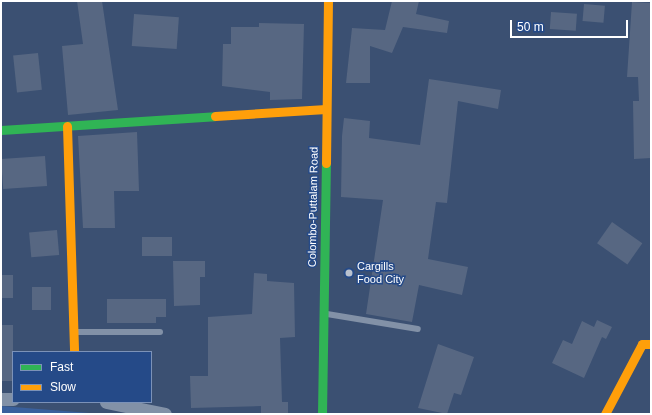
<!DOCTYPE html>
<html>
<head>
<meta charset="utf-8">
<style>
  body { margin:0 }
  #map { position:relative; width:652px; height:415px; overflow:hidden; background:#3b5072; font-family:Arial,sans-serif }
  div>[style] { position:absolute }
  .green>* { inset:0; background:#3a609d }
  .building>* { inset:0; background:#576782; transform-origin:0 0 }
  .lane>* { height:6px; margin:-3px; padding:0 3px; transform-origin:3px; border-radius:3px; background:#8291a7 }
  .street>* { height:13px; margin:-6.5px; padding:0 6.5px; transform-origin:6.5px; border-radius:6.5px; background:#8291a7 }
  .fast>* { height:9px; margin:-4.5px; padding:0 4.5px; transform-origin:4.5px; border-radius:4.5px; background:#30b455 }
  .slow>* { height:9px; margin:-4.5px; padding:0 4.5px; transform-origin:4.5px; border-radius:4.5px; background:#ff9f0a }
  .dots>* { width:11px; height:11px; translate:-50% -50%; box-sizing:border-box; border:2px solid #254a88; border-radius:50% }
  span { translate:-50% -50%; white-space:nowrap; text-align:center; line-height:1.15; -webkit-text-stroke:3px #254a88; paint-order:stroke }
  .street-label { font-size:11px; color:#fff }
  .poi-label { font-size:11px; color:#fff }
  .left { translate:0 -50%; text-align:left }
  .frame { position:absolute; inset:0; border:2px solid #fff; pointer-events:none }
  .legend { position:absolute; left:12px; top:351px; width:140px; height:52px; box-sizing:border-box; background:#254a88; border:1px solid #7c92b8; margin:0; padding:5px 7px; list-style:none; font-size:12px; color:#fff }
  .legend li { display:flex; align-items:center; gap:8px; height:20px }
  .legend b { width:20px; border:1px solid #7c92b8 }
  .scale { position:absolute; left:510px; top:20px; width:118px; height:18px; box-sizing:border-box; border:2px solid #fff; border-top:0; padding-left:5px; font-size:12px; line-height:14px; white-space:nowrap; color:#fff; -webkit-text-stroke:3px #254a88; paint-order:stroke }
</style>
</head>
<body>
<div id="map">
  <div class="green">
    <i style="clip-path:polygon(1px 406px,102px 414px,1px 414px)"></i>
  </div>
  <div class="building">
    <i style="clip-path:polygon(77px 1px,102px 1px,118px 110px,68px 115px,62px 46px,83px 44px)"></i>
    <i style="clip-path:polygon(392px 1px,419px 1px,416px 14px,449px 21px,447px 33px,403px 27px,392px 53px,370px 46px,370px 83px,346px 83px,352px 28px,385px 30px)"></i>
    <i style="clip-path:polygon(632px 2px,651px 3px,651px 158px,634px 159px,633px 101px,639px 101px,638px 77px,627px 77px)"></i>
    <i style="left:584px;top:4px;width:21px;height:17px;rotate:5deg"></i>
    <i style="left:551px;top:12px;width:26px;height:17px;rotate:4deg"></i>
    <i style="left:134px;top:14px;width:45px;height:32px;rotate:4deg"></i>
    <i style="clip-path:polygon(259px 23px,304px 24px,302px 99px,270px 100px,270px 92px,222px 86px,223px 44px,231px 44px,231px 27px,259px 27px)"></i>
    <i style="left:38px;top:53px;width:37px;height:25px;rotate:84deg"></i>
    <i style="clip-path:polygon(429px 79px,501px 90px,498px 109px,458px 101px,447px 203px,436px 202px,428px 259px,468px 267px,462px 295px,419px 285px,412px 322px,366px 314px,383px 200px,341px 197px,342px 136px,344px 118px,370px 121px,369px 138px,420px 145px)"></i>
    <i style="clip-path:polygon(137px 132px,139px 191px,114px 191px,115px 228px,83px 228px,78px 136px)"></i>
    <i style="left:45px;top:156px;width:30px;height:44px;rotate:86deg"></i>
    <i style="left:612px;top:222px;width:37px;height:26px;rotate:35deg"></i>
    <i style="left:57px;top:230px;width:25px;height:28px;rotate:85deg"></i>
    <i style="left:142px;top:237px;width:30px;height:19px"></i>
    <i style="clip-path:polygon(173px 261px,205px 261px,205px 277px,200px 277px,200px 305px,174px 306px)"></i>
    <i style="clip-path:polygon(254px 273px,267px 274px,267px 281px,294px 283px,295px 337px,280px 338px,282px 402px,288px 402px,288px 414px,261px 414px,261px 406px,191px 408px,190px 376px,208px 376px,208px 317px,252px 314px)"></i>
    <i style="left:1px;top:275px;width:12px;height:23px"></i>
    <i style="left:32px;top:287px;width:19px;height:23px"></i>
    <i style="clip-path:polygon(107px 299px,166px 299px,166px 317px,156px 317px,156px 323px,107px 323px)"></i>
    <i style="clip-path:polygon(597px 320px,612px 327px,606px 339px,602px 337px,584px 378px,552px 363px,563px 340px,572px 344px,582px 321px,594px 327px)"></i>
    <i style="left:1px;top:325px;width:12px;height:56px"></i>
    <i style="clip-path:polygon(438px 344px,474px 357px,461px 395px,454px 393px,447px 414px,418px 408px)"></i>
  </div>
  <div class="lane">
    <i style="left:327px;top:314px;width:92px;rotate:9.4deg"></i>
    <i style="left:74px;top:332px;width:86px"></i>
  </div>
  <div class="street">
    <i style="left:1px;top:399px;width:12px"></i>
    <i style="left:106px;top:402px;width:60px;rotate:11.5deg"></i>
  </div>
  <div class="fast">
    <i style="left:1px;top:130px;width:214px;rotate:-3.7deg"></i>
    <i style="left:322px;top:414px;width:251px;rotate:-89.1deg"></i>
  </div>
  <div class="slow">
    <i style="left:215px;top:116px;width:111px;rotate:-3.6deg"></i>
    <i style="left:67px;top:126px;width:226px;rotate:88.2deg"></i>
    <i style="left:326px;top:163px;width:162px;rotate:-89.3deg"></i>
    <i style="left:605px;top:414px;width:79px;rotate:-62.1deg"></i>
    <i style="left:642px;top:344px;width:9px"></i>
  </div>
  <div class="dots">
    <i style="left:349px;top:273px;background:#bac2ce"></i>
  </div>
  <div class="street-label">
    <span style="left:313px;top:207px;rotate:-89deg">Colombo-Puttalam Road</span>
  </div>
  <div class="poi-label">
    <span class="left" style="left:357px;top:273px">Cargills<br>Food City</span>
  </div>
  <div class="frame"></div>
  <ul class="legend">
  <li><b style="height:5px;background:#30b455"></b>Fast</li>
  <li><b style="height:5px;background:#ff9f0a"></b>Slow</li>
  </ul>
  <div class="scale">50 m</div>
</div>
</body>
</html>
